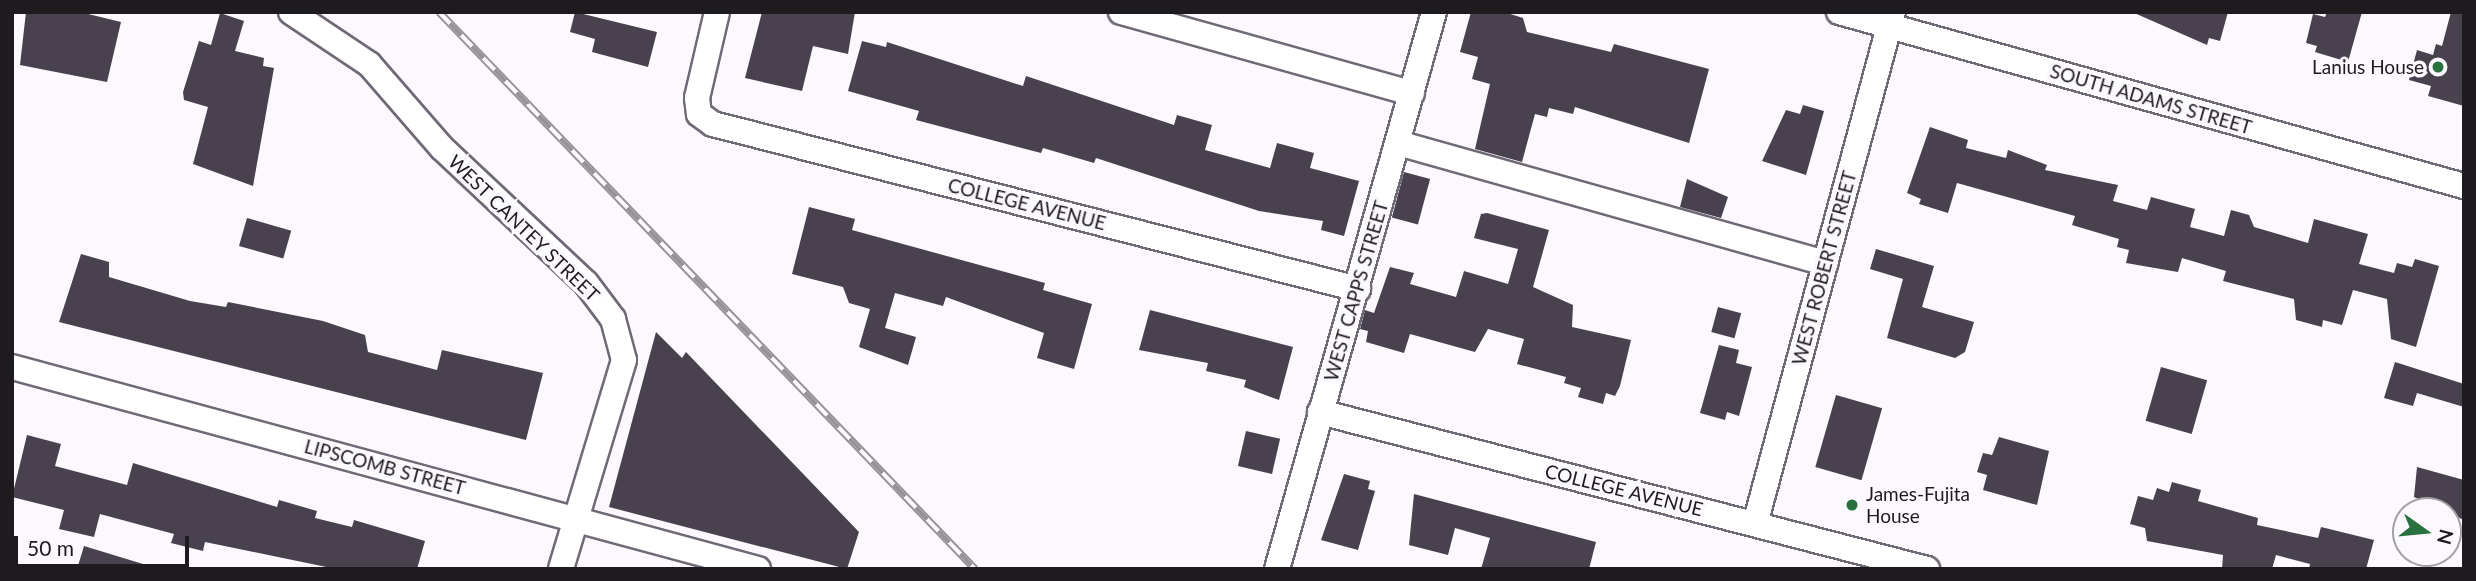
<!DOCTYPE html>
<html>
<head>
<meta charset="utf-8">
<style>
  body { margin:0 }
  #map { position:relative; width:2476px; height:581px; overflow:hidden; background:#fbf8fe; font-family:Lato,sans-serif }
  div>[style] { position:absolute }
  .building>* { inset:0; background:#49424e; transform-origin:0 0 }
  .roads { filter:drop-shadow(2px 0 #706976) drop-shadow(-2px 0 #706976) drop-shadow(0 2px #706976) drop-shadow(0 -2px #706976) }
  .minor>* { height:24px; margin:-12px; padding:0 12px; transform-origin:12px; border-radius:12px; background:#fff }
  .rail>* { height:8px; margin-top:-4px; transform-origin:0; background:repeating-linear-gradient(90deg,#fbf8fe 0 16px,#959298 0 32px); box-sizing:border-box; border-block:2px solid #959298 }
  .dots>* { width:19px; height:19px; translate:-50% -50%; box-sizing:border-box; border:4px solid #fbf8fe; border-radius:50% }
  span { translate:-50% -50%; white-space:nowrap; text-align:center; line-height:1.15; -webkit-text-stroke:7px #fbf8fe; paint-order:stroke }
  .poi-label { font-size:19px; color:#1e1b20 }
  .right { translate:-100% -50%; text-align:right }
  .left { translate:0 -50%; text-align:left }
  .street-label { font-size:19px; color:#1e1b20 }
  .frame { position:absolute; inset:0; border:14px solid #1e1b20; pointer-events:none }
  .north { position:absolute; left:2392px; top:497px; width:70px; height:70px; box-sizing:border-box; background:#fbf8fe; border:2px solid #a3a0a5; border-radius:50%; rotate:105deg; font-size:19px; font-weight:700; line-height:28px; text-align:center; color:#1e1b20 }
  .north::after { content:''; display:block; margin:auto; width:24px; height:32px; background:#29723f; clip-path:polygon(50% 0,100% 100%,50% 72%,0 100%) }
  .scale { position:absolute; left:14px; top:536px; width:175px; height:32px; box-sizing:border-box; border:4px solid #1e1b20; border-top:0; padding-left:9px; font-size:21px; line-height:24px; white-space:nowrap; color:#1e1b20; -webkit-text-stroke:5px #fbf8fe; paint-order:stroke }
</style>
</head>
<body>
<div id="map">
  <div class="building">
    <i style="clip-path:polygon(26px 12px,80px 12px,121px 22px,107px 82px,20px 65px)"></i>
    <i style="clip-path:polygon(575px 12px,657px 32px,648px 67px,592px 52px,595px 39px,570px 32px)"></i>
    <i style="clip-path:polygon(762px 12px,855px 12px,848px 54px,813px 46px,802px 91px,745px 78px)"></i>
    <i style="clip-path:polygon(1471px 12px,1504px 12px,1523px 18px,1527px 32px,1611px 52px,1614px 44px,1709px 69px,1689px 143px,1575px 107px,1573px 114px,1549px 108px,1547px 117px,1535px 114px,1522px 162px,1475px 149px,1490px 84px,1472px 79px,1478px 57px,1460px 52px)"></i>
    <i style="clip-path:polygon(2132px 12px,2228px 12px,2220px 41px,2209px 38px,2207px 45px)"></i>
    <i style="clip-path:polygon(2327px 12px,2362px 12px,2348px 62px,2315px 52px,2317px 46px,2306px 43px,2313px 14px,2325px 17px)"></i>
    <i style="clip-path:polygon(2451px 12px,2464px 12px,2464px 106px,2428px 96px,2431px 86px,2409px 80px,2417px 50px,2433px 55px,2436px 44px,2442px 46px)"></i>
    <i style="clip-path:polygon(220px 13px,244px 21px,235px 51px,264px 58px,263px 66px,274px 68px,253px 186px,193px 164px,208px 107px,184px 100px,183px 92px,199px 41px,211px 45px)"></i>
    <i style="clip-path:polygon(862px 41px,886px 47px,887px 42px,1023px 86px,1026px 76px,1174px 125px,1177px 115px,1212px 125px,1205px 150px,1270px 168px,1277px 143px,1314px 153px,1310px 168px,1359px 181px,1344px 236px,1321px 230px,1323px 221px,1259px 211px,1096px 158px,1094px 163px,1043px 148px,1041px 153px,916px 120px,919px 111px,848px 91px)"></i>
    <i style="clip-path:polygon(1803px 105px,1824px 111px,1806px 175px,1762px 161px,1786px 110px,1800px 114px)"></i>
    <i style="clip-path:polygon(1930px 127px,1968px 140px,1966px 148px,2006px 158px,2008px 150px,2047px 165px,2045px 170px,2118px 185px,2113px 201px,2147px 210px,2151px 197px,2195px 209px,2190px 227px,2224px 236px,2231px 210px,2249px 215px,2254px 227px,2308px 243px,2314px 219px,2368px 234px,2359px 264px,2394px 273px,2397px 263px,2412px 267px,2415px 259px,2439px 266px,2416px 347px,2391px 339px,2387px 299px,2353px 290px,2342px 325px,2323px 320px,2322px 327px,2296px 320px,2294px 299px,2223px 281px,2226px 271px,2182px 258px,2178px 272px,2126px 263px,2129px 250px,2117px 247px,2119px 239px,2072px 225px,2075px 216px,1957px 183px,1948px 213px,1919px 204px,1921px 199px,1907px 193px)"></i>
    <i style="left:1404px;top:172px;width:27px;height:47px;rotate:15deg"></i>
    <i style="clip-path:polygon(1687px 179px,1728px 197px,1721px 218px,1680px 207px)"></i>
    <i style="clip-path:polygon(809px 207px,855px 219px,852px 230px,1045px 283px,1043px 290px,1092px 304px,1074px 369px,1037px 358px,1044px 333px,946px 297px,943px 306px,895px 293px,885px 328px,916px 337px,908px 365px,859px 347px,870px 309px,849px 303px,843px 287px,792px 274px)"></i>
    <i style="clip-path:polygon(1487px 213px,1549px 230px,1533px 287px,1573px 305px,1572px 327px,1631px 340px,1620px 386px,1615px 396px,1606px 393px,1603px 404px,1578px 397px,1581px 388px,1564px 383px,1566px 377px,1517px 364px,1524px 339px,1488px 329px,1475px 352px,1410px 334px,1404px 353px,1366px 342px,1368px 331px,1360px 329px,1365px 310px,1374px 313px,1390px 267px,1414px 273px,1410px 284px,1456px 297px,1464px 271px,1508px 284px,1518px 249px,1474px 238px,1481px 214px)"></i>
    <i style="left:247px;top:218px;width:46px;height:29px;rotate:16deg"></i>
    <i style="clip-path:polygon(1876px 249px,1934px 266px,1922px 307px,1974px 322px,1965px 352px,1955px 358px,1887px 338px,1903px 279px,1870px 269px)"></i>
    <i style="clip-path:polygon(81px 254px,109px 262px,109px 277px,190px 301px,226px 307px,228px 302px,323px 321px,365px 335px,368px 352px,437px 370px,442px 350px,543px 373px,526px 440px,59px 322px)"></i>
    <i style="left:1718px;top:307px;width:24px;height:26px;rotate:15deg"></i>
    <i style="clip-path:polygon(1150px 310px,1293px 347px,1279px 400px,1244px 387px,1246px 380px,1206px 371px,1208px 363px,1139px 350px)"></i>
    <i style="clip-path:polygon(656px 332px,682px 358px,686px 352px,859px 532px,847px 569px,609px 507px)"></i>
    <i style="clip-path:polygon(1719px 345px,1739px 350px,1736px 363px,1752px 367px,1739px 416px,1727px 412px,1725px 420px,1700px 413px)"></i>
    <i style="clip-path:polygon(2395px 362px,2464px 384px,2464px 407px,2417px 393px,2413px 406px,2384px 398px)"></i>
    <i style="left:2161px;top:367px;width:48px;height:56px;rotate:16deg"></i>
    <i style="left:1836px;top:395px;width:48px;height:75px;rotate:16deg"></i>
    <i style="left:1246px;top:431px;width:35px;height:36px;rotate:13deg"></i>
    <i style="clip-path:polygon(27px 435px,61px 444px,55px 466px,127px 485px,133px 463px,277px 507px,279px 500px,317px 511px,315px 518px,352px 527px,354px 520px,425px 541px,417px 569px,336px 569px,205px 542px,203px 551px,171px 543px,174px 534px,100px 514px,94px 537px,59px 529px,64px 510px,12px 497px)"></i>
    <i style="clip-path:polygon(1999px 437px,2049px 451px,2037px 505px,1983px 490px,1987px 475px,1977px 472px,1983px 453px,1992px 455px)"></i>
    <i style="clip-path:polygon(2417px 467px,2464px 480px,2464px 520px,2414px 497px)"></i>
    <i style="clip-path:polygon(1344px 474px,1370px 481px,1368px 489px,1375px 491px,1358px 550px,1321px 540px)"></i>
    <i style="clip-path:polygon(2172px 482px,2201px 490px,2198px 501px,2258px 518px,2257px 525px,2318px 538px,2321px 527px,2374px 540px,2366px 569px,2309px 569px,2310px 564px,2276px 555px,2272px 569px,2222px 569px,2223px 555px,2147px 541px,2145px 528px,2130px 524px,2138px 496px,2153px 500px,2157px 488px,2169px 492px)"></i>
    <i style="clip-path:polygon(1414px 494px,1596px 542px,1589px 569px,1481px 569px,1490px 538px,1455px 528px,1448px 555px,1409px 545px)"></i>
    <i style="clip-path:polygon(84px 546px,143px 564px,142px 569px,77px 569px)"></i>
  </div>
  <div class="roads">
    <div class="minor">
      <i style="left:291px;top:12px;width:94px;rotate:33.7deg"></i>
      <i style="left:369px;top:64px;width:111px;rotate:49deg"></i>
      <i style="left:442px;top:148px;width:197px;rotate:43.2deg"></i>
      <i style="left:586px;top:283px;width:45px;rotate:53.1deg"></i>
      <i style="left:613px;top:319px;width:42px;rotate:75deg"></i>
      <i style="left:624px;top:360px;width:218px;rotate:106.8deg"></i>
      <i style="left:717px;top:12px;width:88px;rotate:103.1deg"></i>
      <i style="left:697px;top:98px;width:16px;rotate:83deg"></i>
      <i style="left:699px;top:114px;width:17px;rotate:36deg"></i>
      <i style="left:713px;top:124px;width:666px;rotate:14.35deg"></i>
      <i style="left:1121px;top:12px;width:302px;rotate:15.6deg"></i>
      <i style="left:1839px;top:12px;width:649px;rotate:15.56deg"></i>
      <i style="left:1398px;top:143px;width:444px;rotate:15.7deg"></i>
      <i style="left:12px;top:367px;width:773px;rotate:15.15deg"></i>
      <i style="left:1320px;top:412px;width:627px;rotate:14.5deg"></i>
      <i style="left:1755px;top:524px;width:530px;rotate:-74.92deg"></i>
      <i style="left:1277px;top:569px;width:579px;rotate:-74.26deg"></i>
    </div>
  </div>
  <div class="rail">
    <i style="left:439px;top:12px;width:773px;rotate:46.1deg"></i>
  </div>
  <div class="dots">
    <i style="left:2438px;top:67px;background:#29723f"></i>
    <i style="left:1852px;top:505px;background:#29723f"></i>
  </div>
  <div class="poi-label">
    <span class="right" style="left:2424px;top:67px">Lanius House</span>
    <span class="left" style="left:1866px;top:505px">James-Fujita<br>House</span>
  </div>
  <div class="street-label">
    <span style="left:2151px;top:99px;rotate:16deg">SOUTH ADAMS STREET</span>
    <span style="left:1027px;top:204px;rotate:14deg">COLLEGE AVENUE</span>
    <span style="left:524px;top:228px;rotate:44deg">WEST CANTEY STREET</span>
    <span style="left:1824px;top:268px;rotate:-75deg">WEST ROBERT STREET</span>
    <span style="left:1356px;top:291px;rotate:-74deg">WEST CAPPS STREET</span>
    <span style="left:385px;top:467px;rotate:15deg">LIPSCOMB STREET</span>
    <span style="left:1624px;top:490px;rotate:14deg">COLLEGE AVENUE</span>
  </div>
  <div class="frame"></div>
  <div class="north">N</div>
  <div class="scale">50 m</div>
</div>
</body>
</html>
